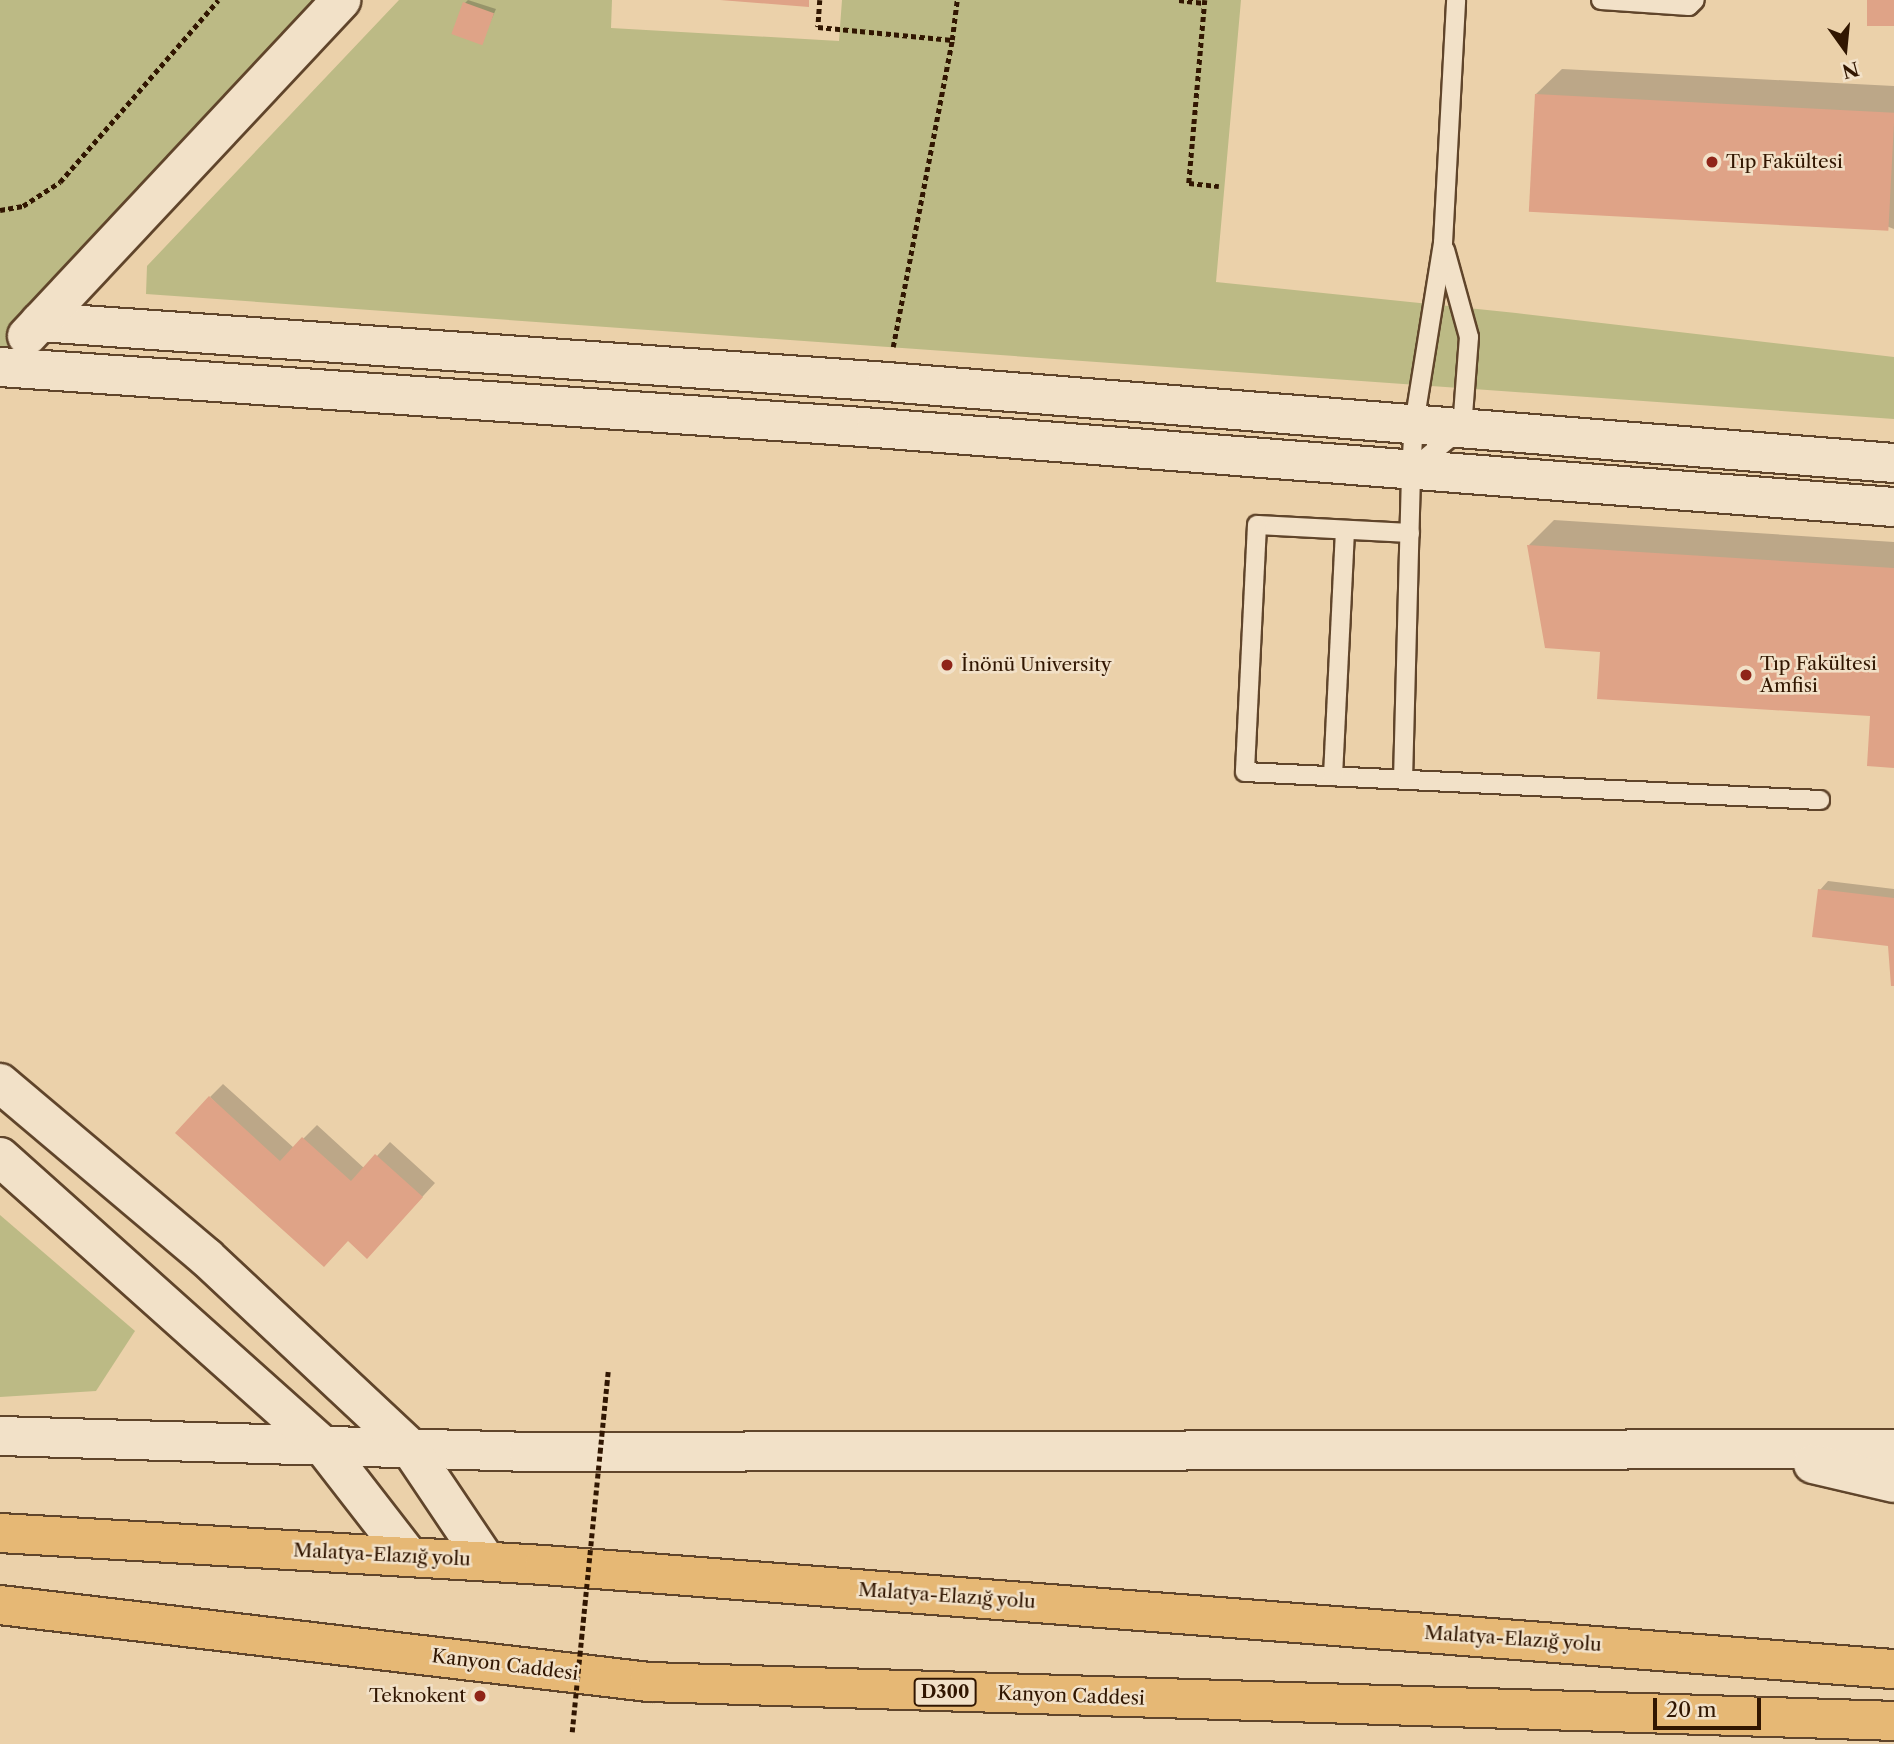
<!DOCTYPE html>
<html>
<head>
<meta charset="utf-8">
<style>
  body { margin:0 }
  #map { position:relative; width:1894px; height:1744px; overflow:hidden; background:#ebd1aa; font-family:"Libre Caslon Text",serif }
  div>[style] { position:absolute }
  .green>* { inset:0; background:#bcba85 }
  .shadow>* { inset:0; background:#0003 }
  .building>* { inset:0; background:#dfa387; transform-origin:0 0 }
  .path>* { height:4.5px; margin-top:-2.25px; transform-origin:0; background:repeating-linear-gradient(90deg,#311601 0 5px,transparent 0 8.5px) }
  .roads { filter:drop-shadow(2px 0 #60452b) drop-shadow(-2px 0 #60452b) drop-shadow(0 2px #60452b) drop-shadow(0 -2px #60452b) }
  .service>* { height:18px; margin:-9px; padding:0 9px; transform-origin:9px; border-radius:9px; background:#f2e1c8 }
  .tertiary>* { height:38px; margin:-19px; padding:0 19px; transform-origin:19px; border-radius:19px; background:#f2e1c8 }
  .secondary>* { height:38px; margin:-19px; padding:0 19px; transform-origin:19px; border-radius:19px; background:#f2e1c8 }
  .trunk>* { height:38px; margin:-19px; padding:0 19px; transform-origin:19px; border-radius:19px; background:#e6b875 }
  .path-bridge>* { height:4.5px; margin-top:-2.25px; transform-origin:0; background:repeating-linear-gradient(90deg,#311601 0 5px,transparent 0 8.5px) }
  .dots>* { width:19px; height:19px; translate:-50% -50%; box-sizing:border-box; border:4px solid #f2e1c8; border-radius:50% }
  span { translate:-50% -50%; white-space:nowrap; text-align:center; line-height:1.15; -webkit-text-stroke:5px #f2e1c8; paint-order:stroke }
  .shield-label span { padding:2px 5px; background:#f2e1c8; border:2px solid; border-radius:5px; -webkit-text-stroke-width:0 }
  .shield-label { font-size:18px; color:#311601; font-weight:700 }
  .poi-label { font-size:19px; color:#311601 }
  .left { translate:0 -50%; text-align:left }
  .right { translate:-100% -50%; text-align:right }
  .street-label { font-size:19px; color:#311601 }
  .north { position:absolute; left:1810px; top:14px; width:70px; height:70px; -webkit-text-stroke:5px #f2e1c8; paint-order:stroke; rotate:165deg; font-size:19px; font-weight:700; line-height:28px; text-align:center; color:#311601 }
  .north::after { content:''; display:block; margin:auto; width:24px; height:32px; background:#311601; clip-path:polygon(50% 0,100% 100%,50% 72%,0 100%) }
  .scale { position:absolute; left:1653px; top:1698px; width:108px; height:32px; box-sizing:border-box; border:4px solid #311601; border-top:0; padding-left:9px; font-size:21px; line-height:24px; white-space:nowrap; color:#311601; -webkit-text-stroke:5px #f2e1c8; paint-order:stroke }
</style>
</head>
<body>
<div id="map">
  <div class="green">
    <i style="clip-path:polygon(0 0,357px 0,0 359px)"></i>
    <i style="clip-path:polygon(399px 0,612px 0,611px 28px,839px 41px,842px 0,1241px 0,1216px 282px,1516px 313px,1894px 357px,1894px 419px,146px 294px,147px 266px)"></i>
    <i style="clip-path:polygon(0 1215px,135px 1331px,96px 1391px,0 1397px)"></i>
  </div>
  <div class="shadow">
    <i style="clip-path:polygon(468px 0,496px 9px,481px 43px,465px 3px)"></i>
    <i style="clip-path:polygon(1562px 69px,1894px 86px,1894px 229px,1536px 94px)"></i>
    <i style="clip-path:polygon(1554px 520px,1894px 542px,1894px 766px,1872px 715px,1602px 650px,1529px 545px)"></i>
    <i style="clip-path:polygon(1828px 881px,1894px 889px,1894px 985px,1889px 944px,1820px 890px)"></i>
    <i style="clip-path:polygon(223px 1084px,294px 1148px,317px 1125px,365px 1169px,390px 1142px,435px 1183px,380px 1243px,348px 1239px,210px 1097px)"></i>
  </div>
  <div class="building">
    <i style="clip-path:polygon(720px 0,809px 0,809px 7px)"></i>
    <i style="left:1867px;top:0;width:27px;height:26px"></i>
    <i style="left:463px;top:2px;width:33px;height:34px;rotate:20deg"></i>
    <i style="left:1535px;top:94px;width:360px;height:118px;rotate:3deg"></i>
    <i style="clip-path:polygon(1527px 545px,1894px 568px,1894px 768px,1867px 766px,1870px 716px,1597px 699px,1600px 652px,1545px 648px)"></i>
    <i style="clip-path:polygon(1818px 889px,1894px 898px,1894px 986px,1891px 986px,1888px 946px,1812px 937px)"></i>
    <i style="clip-path:polygon(209px 1096px,280px 1161px,302px 1137px,351px 1181px,375px 1154px,423px 1197px,367px 1259px,348px 1241px,324px 1267px,175px 1133px)"></i>
  </div>
  <div class="path">
    <i style="left:820px;top:0;width:27px;rotate:94deg"></i>
    <i style="left:818px;top:27px;width:135px;rotate:5.5deg"></i>
    <i style="left:1179px;top:0;width:25px;rotate:7deg"></i>
    <i style="left:1205px;top:0;width:184px;rotate:95deg"></i>
    <i style="left:1189px;top:183px;width:30px;rotate:6deg"></i>
    <i style="left:0;top:210px;width:23px;rotate:-10deg"></i>
    <i style="left:23px;top:206px;width:44px;rotate:-33deg"></i>
    <i style="left:60px;top:182px;width:241px;rotate:-49deg"></i>
    <i style="left:893px;top:347px;width:313px;rotate:-79.1deg"></i>
    <i style="left:952px;top:40px;width:40px;rotate:-82.9deg"></i>
  </div>
  <div class="roads">
    <div class="service">
      <i style="left:1601px;top:0;width:88px;rotate:3.9deg"></i>
      <i style="left:1689px;top:6px;width:8px;rotate:-45deg"></i>
      <i style="left:1416px;top:466px;width:60px;rotate:-39.6deg"></i>
      <i style="left:1462px;top:428px;width:91px;rotate:-85.6deg"></i>
      <i style="left:1469px;top:337px;width:90px;rotate:-105.4deg"></i>
      <i style="left:1410px;top:533px;width:153px;rotate:-177deg"></i>
      <i style="left:1257px;top:525px;width:247px;rotate:92.8deg"></i>
      <i style="left:1245px;top:772px;width:576px;rotate:2.79deg"></i>
      <i style="left:1333px;top:776px;width:246px;rotate:-87.2deg"></i>
      <i style="left:1403px;top:780px;width:310px;rotate:-88.5deg"></i>
      <i style="left:1411px;top:470px;width:46px;rotate:-86.3deg"></i>
      <i style="left:1414px;top:424px;width:183px;rotate:-80.9deg"></i>
      <i style="left:1443px;top:243px;width:243px;rotate:-86.9deg"></i>
    </div>
    <div class="tertiary">
      <i style="left:0;top:1436px;width:529px;rotate:1.73deg"></i>
      <i style="left:529px;top:1452px;width:1365px;rotate:-0.13deg"></i>
      <i style="left:1813px;top:1464px;width:83px;rotate:13.2deg"></i>
    </div>
    <div class="secondary">
      <i style="left:40px;top:322px;width:849px;rotate:4.05deg"></i>
      <i style="left:887px;top:382px;width:1010px;rotate:4.6deg"></i>
      <i style="left:27px;top:336px;width:460px;rotate:-46.9deg"></i>
      <i style="left:0;top:367px;width:878px;rotate:3.98deg"></i>
      <i style="left:876px;top:428px;width:1021px;rotate:4.44deg"></i>
      <i style="left:0;top:1083px;width:270px;rotate:40.2deg"></i>
      <i style="left:206px;top:1257px;width:279px;rotate:43.1deg"></i>
      <i style="left:410px;top:1448px;width:136px;rotate:56.1deg"></i>
      <i style="left:0;top:1157px;width:433px;rotate:41.8deg"></i>
      <i style="left:323px;top:1446px;width:140px;rotate:52.2deg"></i>
    </div>
    <div class="trunk">
      <i style="left:0;top:1533px;width:545px;rotate:3.37deg"></i>
      <i style="left:544px;top:1565px;width:1354px;rotate:4.41deg"></i>
      <i style="left:0;top:1605px;width:654px;rotate:6.77deg"></i>
      <i style="left:649px;top:1682px;width:1246px;rotate:1.79deg"></i>
    </div>
  </div>
  <div class="path-bridge">
    <i style="left:572px;top:1732px;width:364px;rotate:-84.3deg"></i>
  </div>
  <div class="dots">
    <i style="left:1712px;top:162px;background:#8f2418"></i>
    <i style="left:947px;top:665px;background:#8f2418"></i>
    <i style="left:1746px;top:675px;background:#8f2418"></i>
    <i style="left:480px;top:1696px;background:#8f2418"></i>
  </div>
  <div class="shield-label">
    <span style="left:945px;top:1692px">D300</span>
  </div>
  <div class="poi-label">
    <span class="left" style="left:1726px;top:162px">Tıp Fakültesi</span>
    <span class="left" style="left:1760px;top:675px">Tıp Fakültesi<br>Amfisi</span>
    <span class="left" style="left:961px;top:665px">İnönü University</span>
    <span class="right" style="left:466px;top:1696px">Teknokent</span>
  </div>
  <div class="street-label">
    <span style="left:382px;top:1555px;rotate:3deg">Malatya-Elazığ yolu</span>
    <span style="left:947px;top:1596px;rotate:4deg">Malatya-Elazığ yolu</span>
    <span style="left:1513px;top:1639px;rotate:4deg">Malatya-Elazığ yolu</span>
    <span style="left:505px;top:1665px;rotate:7deg">Kanyon Caddesi</span>
    <span style="left:1071px;top:1696px;rotate:2deg">Kanyon Caddesi</span>
  </div>
  <div class="north">N</div>
  <div class="scale">20 m</div>
</div>
</body>
</html>
